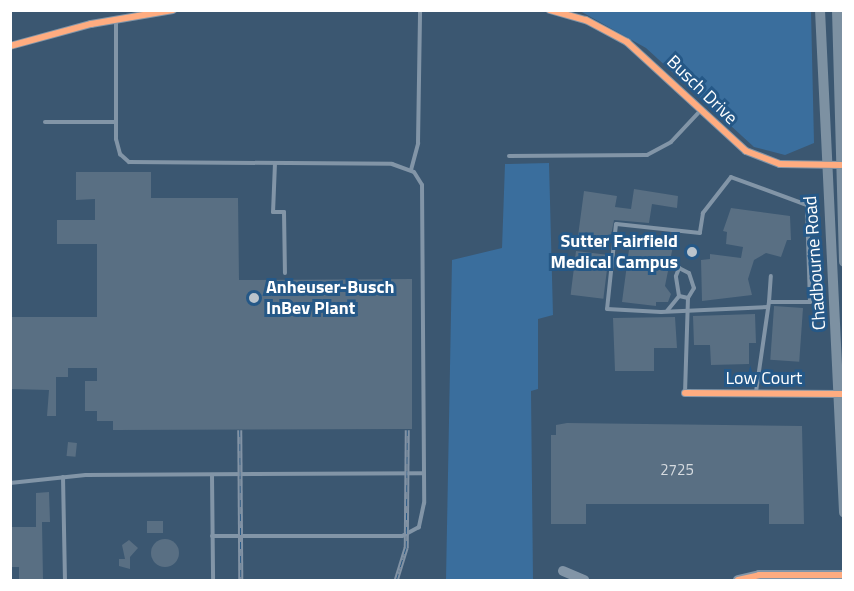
<!DOCTYPE html>
<html>
<head>
<meta charset="utf-8">
<style>
  body { margin:0 }
  #map { position:relative; width:854px; height:591px; overflow:hidden; background:#3b5771; font-family:"Titillium Web",sans-serif }
  div>[style] { position:absolute }
  .green>* { inset:0; background:#3a6e9d }
  .building>* { inset:0; background:#596f83; transform-origin:0 0 }
  .round { border-radius:50% }
  .service>* { height:4px; margin:-2px; padding:0 2px; transform-origin:2px; border-radius:2px; background:#8295a7 }
  .minor>* { height:8px; margin:-4px; padding:0 4px; transform-origin:4px; border-radius:4px; background:#8295a7 }
  .tertiary>* { height:10px; margin:-5px; padding:0 5px; transform-origin:5px; border-radius:5px; background:#8295a7 }
  .secondary>* { height:10px; margin:-5px; padding:0 5px; transform-origin:5px; border-radius:5px; background:#7d91a2 }
  .rail>* { height:4.5px; margin-top:-2.25px; transform-origin:0; background:repeating-linear-gradient(90deg,#255887 0 7px,#8293a5 0 14px); box-sizing:border-box; border-block:2px solid #8293a5 }
  .cycleway>* { height:6px; margin:-3px; padding:0 3px; transform-origin:3px; border-radius:3px; background:#ffac80 }
  .dots>* { width:16px; height:16px; translate:-50% -50%; box-sizing:border-box; border:3px solid #255887; border-radius:50% }
  span { translate:-50% -50%; white-space:nowrap; text-align:center; line-height:1.15; -webkit-text-stroke:6px #255887; paint-order:stroke }
  .number-label { font-size:15px; color:#d6dbe0 }
  .number-label span { -webkit-text-stroke-width:0 }
  .street-label { font-size:18px; color:#fff }
  .poi-label { font-size:18px; color:#fff; font-weight:700 }
  .right { translate:-100% -50%; text-align:right }
  .left { translate:0 -50%; text-align:left }
  .frame { position:absolute; inset:0; border:12px solid #fff; pointer-events:none }
</style>
</head>
<body>
<div id="map">
  <div class="green">
    <i style="clip-path:polygon(580px 11px,811px 11px,814px 143px,785px 155px,754px 147px,646px 48px)"></i>
    <i style="clip-path:polygon(549px 163px,553px 315px,538px 319px,538px 389px,531px 391px,533px 580px,446px 580px,452px 260px,502px 248px,505px 164px)"></i>
  </div>
  <div class="building">
    <i style="clip-path:polygon(76px 172px,151px 172px,151px 198px,238px 198px,239px 280px,412px 279px,412px 429px,113px 430px,113px 421px,97px 421px,97px 411px,85px 411px,85px 381px,97px 381px,97px 368px,68px 368px,68px 377px,56px 377px,56px 416px,47px 416px,49px 390px,10px 389px,10px 317px,97px 317px,97px 244px,57px 244px,57px 220px,95px 220px,95px 199px,76px 200px)"></i>
    <i style="clip-path:polygon(634px 189px,678px 196px,677px 208px,652px 204px,649px 223px,614px 220px,610px 241px,578px 236px,584px 191px,617px 196px,615px 207px,631px 209px)"></i>
    <i style="clip-path:polygon(731px 208px,790px 216px,791px 240px,787px 240px,781px 257px,766px 253px,754px 260px,748px 279px,752px 295px,702px 301px,701px 260px,710px 259px,710px 254px,741px 258px,743px 247px,726px 244px,727px 232px,723px 231px)"></i>
    <i style="clip-path:polygon(635px 239px,642px 240px,641px 246px,666px 249px,666px 246px,673px 246px,665px 286px,671px 294px,668px 302px,656px 302px,656px 306px,622px 302px,630px 242px)"></i>
    <i style="left:576px;top:251px;width:33px;height:44px;rotate:7deg"></i>
    <i style="left:803px;top:308px;width:54px;height:29px;rotate:94deg"></i>
    <i style="clip-path:polygon(755px 314px,756px 343px,749px 343px,749px 364px,711px 365px,710px 345px,694px 345px,693px 316px)"></i>
    <i style="clip-path:polygon(675px 317px,677px 348px,654px 348px,654px 371px,615px 371px,613px 318px)"></i>
    <i style="clip-path:polygon(567px 423px,802px 426px,804px 524px,769px 524px,769px 504px,586px 504px,586px 524px,551px 524px,551px 435px,556px 435px,556px 425px)"></i>
    <i style="left:68px;top:442px;width:9px;height:14px;rotate:6deg"></i>
    <i style="clip-path:polygon(49px 492px,50px 522px,42px 522px,43px 579px,19px 579px,19px 567px,10px 567px,10px 527px,36px 527px,36px 493px)"></i>
    <i style="left:147px;top:521px;width:16px;height:12px"></i>
    <i class="round" style="left:151px;top:539px;width:28px;height:28px"></i>
    <i style="clip-path:polygon(129px 540px,138px 548px,130px 557px,130px 569px,119px 566px,119px 559px,125px 559px,122px 545px)"></i>
  </div>
  <div class="service">
    <i style="left:116px;top:20px;width:119px;rotate:90deg"></i>
    <i style="left:116px;top:139px;width:16px;rotate:75deg"></i>
    <i style="left:120px;top:154px;width:12px;rotate:42deg"></i>
    <i style="left:129px;top:162px;width:263px;rotate:0.4deg"></i>
    <i style="left:392px;top:164px;width:23px;rotate:20deg"></i>
    <i style="left:414px;top:172px;width:15px;rotate:58deg"></i>
    <i style="left:422px;top:185px;width:318px;rotate:89.6deg"></i>
    <i style="left:424px;top:503px;width:25px;rotate:102deg"></i>
    <i style="left:419px;top:527px;width:19px;rotate:152deg"></i>
    <i style="left:402px;top:536px;width:190px;rotate:180deg"></i>
    <i style="left:45px;top:122px;width:71px"></i>
    <i style="left:509px;top:156px;width:138px;rotate:-0.4deg"></i>
    <i style="left:647px;top:155px;width:27px;rotate:-28deg"></i>
    <i style="left:671px;top:142px;width:44px;rotate:-46.8deg"></i>
    <i style="left:275px;top:163px;width:49px;rotate:92.3deg"></i>
    <i style="left:273px;top:212px;width:11px"></i>
    <i style="left:284px;top:212px;width:61px;rotate:89.1deg"></i>
    <i style="left:411px;top:170px;width:28px;rotate:-75deg"></i>
    <i style="left:418px;top:143px;width:133px;rotate:-89.1deg"></i>
    <i style="left:769px;top:302px;width:26px;rotate:-86deg"></i>
    <i style="left:667px;top:311px;width:19px;rotate:-51deg"></i>
    <i style="left:679px;top:296px;width:20px;rotate:-99deg"></i>
    <i style="left:676px;top:276px;width:9px;rotate:-69deg"></i>
    <i style="left:679px;top:268px;width:11px;rotate:27deg"></i>
    <i style="left:689px;top:273px;width:16px;rotate:72deg"></i>
    <i style="left:694px;top:288px;width:12px;rotate:121deg"></i>
    <i style="left:688px;top:298px;width:9px;rotate:-167deg"></i>
    <i style="left:756px;top:392px;width:91px;rotate:-81.8deg"></i>
    <i style="left:769px;top:302px;width:41px"></i>
    <i style="left:810px;top:302px;width:97px;rotate:-91.8deg"></i>
    <i style="left:807px;top:205px;width:81px;rotate:-159.8deg"></i>
    <i style="left:731px;top:177px;width:46px;rotate:127.9deg"></i>
    <i style="left:703px;top:213px;width:20px;rotate:99deg"></i>
    <i style="left:700px;top:233px;width:84px;rotate:-173.9deg"></i>
    <i style="left:616px;top:224px;width:85px;rotate:96deg"></i>
    <i style="left:607px;top:309px;width:54px;rotate:3.2deg"></i>
    <i style="left:661px;top:312px;width:107px;rotate:-2.7deg"></i>
    <i style="left:685px;top:393px;width:95px;rotate:-88.2deg"></i>
    <i style="left:212px;top:476px;width:104px;rotate:89.4deg"></i>
    <i style="left:63px;top:477px;width:103px;rotate:88.9deg"></i>
    <i style="left:10px;top:483px;width:76px;rotate:-6deg"></i>
    <i style="left:86px;top:475px;width:338px;rotate:-0.3deg"></i>
  </div>
  <div class="minor">
    <i style="left:550px;top:10px;width:37px;rotate:16deg"></i>
    <i style="left:586px;top:20px;width:47px;rotate:28.2deg"></i>
    <i style="left:627px;top:42px;width:161px;rotate:42.5deg"></i>
    <i style="left:746px;top:151px;width:36px;rotate:21deg"></i>
    <i style="left:780px;top:164px;width:61px;rotate:0.9deg"></i>
    <i style="left:10px;top:46px;width:84px;rotate:-15.2deg"></i>
    <i style="left:91px;top:24px;width:83px;rotate:-9.7deg"></i>
    <i style="left:685px;top:393px;width:158px;rotate:0.4deg"></i>
  </div>
  <div class="tertiary">
    <i style="left:563px;top:571px;width:23px;rotate:23deg"></i>
    <i style="left:738px;top:580px;width:22px;rotate:-13deg"></i>
    <i style="left:759px;top:575px;width:85px"></i>
  </div>
  <div class="secondary">
    <i style="left:820px;top:10px;width:503px;rotate:87.26deg"></i>
    <i style="left:837px;top:10px;width:252px;rotate:88.4deg"></i>
  </div>
  <div class="rail">
    <i style="left:240px;top:430px;width:150px;rotate:89.6deg"></i>
    <i style="left:396px;top:580px;width:34px;rotate:-73deg"></i>
    <i style="left:406px;top:548px;width:118px;rotate:-89.5deg"></i>
  </div>
  <div class="cycleway">
    <i style="left:550px;top:10px;width:37px;rotate:16deg"></i>
    <i style="left:586px;top:20px;width:47px;rotate:28.2deg"></i>
    <i style="left:627px;top:42px;width:161px;rotate:42.5deg"></i>
    <i style="left:746px;top:151px;width:36px;rotate:21deg"></i>
    <i style="left:780px;top:164px;width:61px;rotate:0.9deg"></i>
    <i style="left:10px;top:46px;width:84px;rotate:-15.2deg"></i>
    <i style="left:91px;top:24px;width:83px;rotate:-9.7deg"></i>
    <i style="left:685px;top:393px;width:159px;rotate:0.4deg"></i>
    <i style="left:738px;top:580px;width:22px;rotate:-13deg"></i>
    <i style="left:759px;top:575px;width:85px"></i>
  </div>
  <div class="dots">
    <i style="left:692px;top:252px;background:#bac4cd"></i>
    <i style="left:254px;top:298px;background:#bac4cd"></i>
  </div>
  <div class="number-label">
    <span style="left:677px;top:470px">2725</span>
  </div>
  <div class="street-label">
    <span style="left:702px;top:90px;rotate:44deg">Busch Drive</span>
    <span style="left:815px;top:263px;rotate:-94deg">Chadbourne Road</span>
    <span style="left:764px;top:378px">Low Court</span>
  </div>
  <div class="poi-label">
    <span class="right" style="left:678px;top:252px">Sutter Fairfield<br>Medical Campus</span>
    <span class="left" style="left:266px;top:298px">Anheuser-Busch<br>InBev Plant</span>
  </div>
  <div class="frame"></div>
</div>
</body>
</html>
